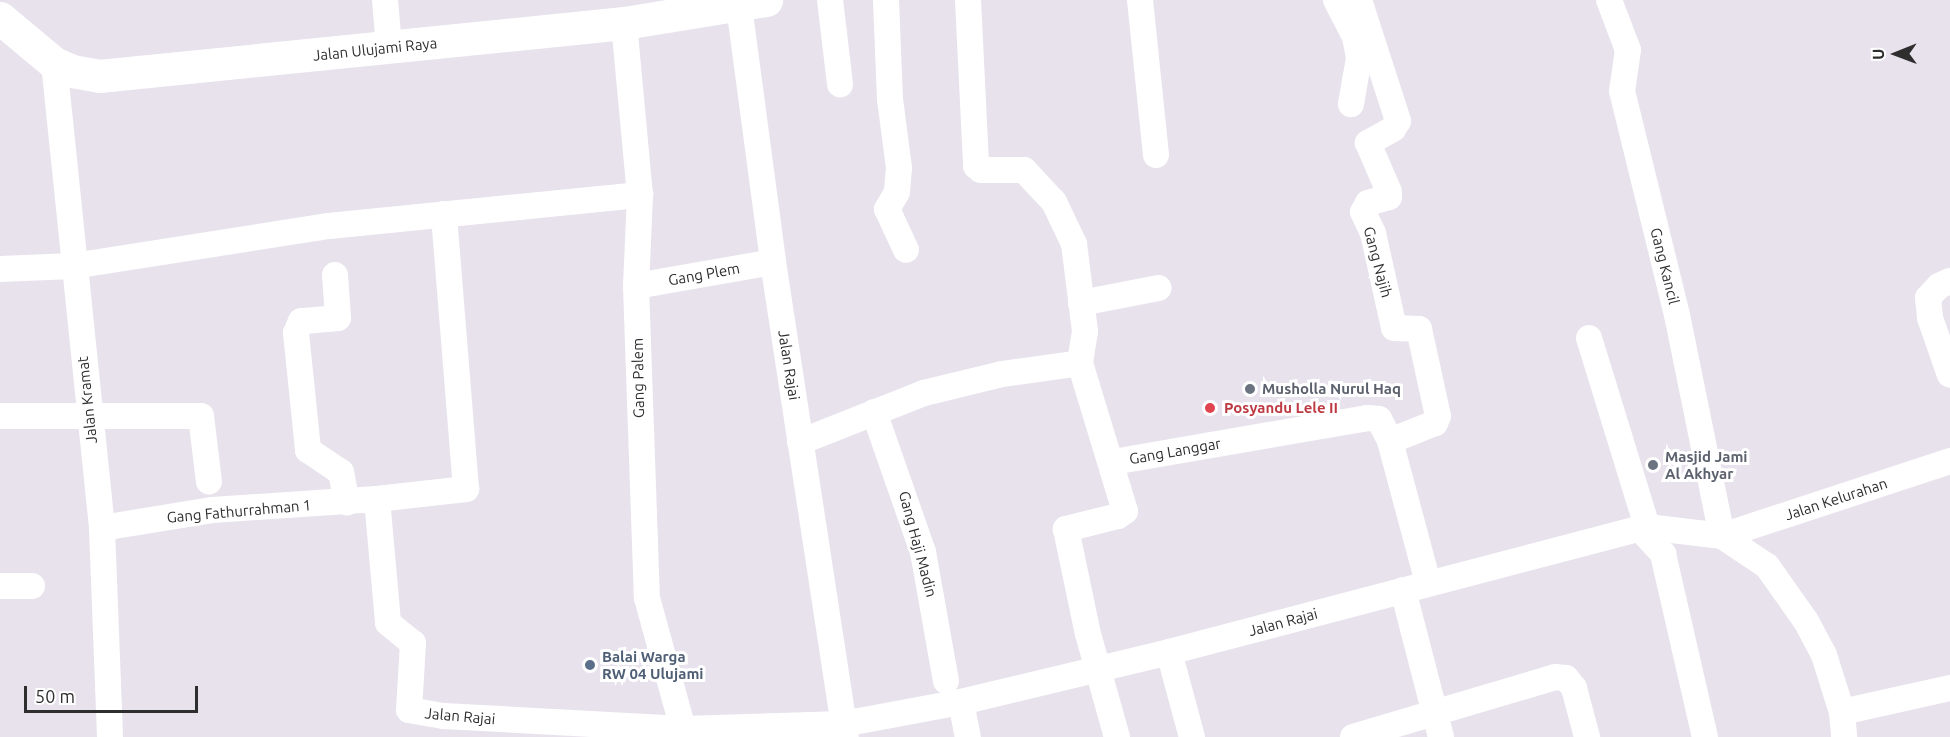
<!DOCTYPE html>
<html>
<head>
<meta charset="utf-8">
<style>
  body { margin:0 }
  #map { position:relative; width:1950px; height:737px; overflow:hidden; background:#e8e2ed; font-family:Ubuntu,sans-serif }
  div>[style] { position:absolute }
  .street>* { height:26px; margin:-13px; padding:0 13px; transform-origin:13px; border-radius:13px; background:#fff }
  .secondary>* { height:33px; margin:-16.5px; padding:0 16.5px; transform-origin:16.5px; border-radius:16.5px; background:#fff }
  .dots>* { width:16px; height:16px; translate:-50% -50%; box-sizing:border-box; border:3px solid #fff; border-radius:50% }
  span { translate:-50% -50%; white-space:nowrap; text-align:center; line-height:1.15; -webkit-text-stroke:6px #fff; paint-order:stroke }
  .street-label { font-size:15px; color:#2e2e2e }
  .worship-label { font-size:15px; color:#5b616d; font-weight:700 }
  .left { translate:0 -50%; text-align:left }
  .health-label { font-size:15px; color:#be3a42; font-weight:700 }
  .service-label { font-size:15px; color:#4e5e75; font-weight:700 }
  .north { position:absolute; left:1866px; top:24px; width:60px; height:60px; -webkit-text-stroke:4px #fff; paint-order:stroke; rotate:269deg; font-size:16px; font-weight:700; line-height:24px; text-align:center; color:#2e2e2e }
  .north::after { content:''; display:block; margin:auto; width:21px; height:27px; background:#2e2e2e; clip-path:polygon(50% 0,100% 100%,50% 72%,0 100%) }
  .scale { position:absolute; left:24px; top:686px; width:174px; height:27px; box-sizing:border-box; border:3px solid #2e2e2e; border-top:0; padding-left:8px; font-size:18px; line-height:21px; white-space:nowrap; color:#2e2e2e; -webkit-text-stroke:4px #fff; paint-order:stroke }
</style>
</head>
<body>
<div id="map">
  <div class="street">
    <i style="left:385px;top:0;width:47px;rotate:85.1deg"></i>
    <i style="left:830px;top:0;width:85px;rotate:83.2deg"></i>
    <i style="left:886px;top:0;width:99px;rotate:87.7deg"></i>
    <i style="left:890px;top:99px;width:70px;rotate:82.6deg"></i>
    <i style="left:899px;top:168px;width:24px;rotate:95deg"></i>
    <i style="left:897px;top:192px;width:20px;rotate:120deg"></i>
    <i style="left:887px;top:209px;width:45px;rotate:65.1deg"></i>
    <i style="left:968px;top:0;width:166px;rotate:87.2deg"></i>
    <i style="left:976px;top:166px;width:6px;rotate:39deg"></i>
    <i style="left:981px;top:170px;width:43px"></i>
    <i style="left:1024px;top:170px;width:44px;rotate:46.8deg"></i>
    <i style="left:1054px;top:202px;width:47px;rotate:64.5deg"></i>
    <i style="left:1074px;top:244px;width:88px;rotate:82.8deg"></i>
    <i style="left:1085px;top:331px;width:32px;rotate:99deg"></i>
    <i style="left:1080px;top:363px;width:155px;rotate:73.1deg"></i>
    <i style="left:1125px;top:511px;width:9px;rotate:144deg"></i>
    <i style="left:1118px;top:516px;width:54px;rotate:166deg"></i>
    <i style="left:1066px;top:529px;width:107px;rotate:78.2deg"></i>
    <i style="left:1088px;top:634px;width:107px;rotate:74.3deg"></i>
    <i style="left:1140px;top:0;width:156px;rotate:84.1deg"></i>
    <i style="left:1336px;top:0;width:42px;rotate:62.8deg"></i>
    <i style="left:1355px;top:37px;width:21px;rotate:79deg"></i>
    <i style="left:1359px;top:58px;width:47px;rotate:99.9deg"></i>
    <i style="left:1359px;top:0;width:127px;rotate:72.1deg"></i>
    <i style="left:1398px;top:121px;width:9px;rotate:122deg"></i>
    <i style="left:1393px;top:129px;width:29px;rotate:151deg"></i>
    <i style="left:1368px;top:143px;width:53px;rotate:66.8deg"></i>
    <i style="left:1389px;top:192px;width:5px;rotate:90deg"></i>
    <i style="left:1389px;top:197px;width:22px;rotate:164deg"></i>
    <i style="left:1368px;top:203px;width:10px;rotate:119deg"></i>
    <i style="left:1363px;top:212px;width:23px;rotate:65deg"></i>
    <i style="left:1373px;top:233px;width:97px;rotate:77.5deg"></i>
    <i style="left:1394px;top:328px;width:25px;rotate:2deg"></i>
    <i style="left:1419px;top:329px;width:89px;rotate:77.7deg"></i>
    <i style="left:1438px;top:416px;width:8px;rotate:113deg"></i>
    <i style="left:1435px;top:423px;width:48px;rotate:158.2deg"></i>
    <i style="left:1609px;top:0;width:53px;rotate:69.2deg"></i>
    <i style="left:1628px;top:50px;width:41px;rotate:98.3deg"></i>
    <i style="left:1622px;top:91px;width:231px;rotate:76.2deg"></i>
    <i style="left:1677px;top:315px;width:226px;rotate:78.5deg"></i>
    <i style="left:739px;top:6px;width:258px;rotate:82.4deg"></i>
    <i style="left:773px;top:262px;width:481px;rotate:81.3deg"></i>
    <i style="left:624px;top:23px;width:173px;rotate:84.7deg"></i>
    <i style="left:640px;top:195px;width:91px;rotate:92.5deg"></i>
    <i style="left:636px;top:286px;width:312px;rotate:88deg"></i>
    <i style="left:647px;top:598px;width:136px;rotate:74.6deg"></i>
    <i style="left:54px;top:63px;width:467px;rotate:84.1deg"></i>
    <i style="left:102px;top:528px;width:209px;rotate:87.8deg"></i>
    <i style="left:0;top:269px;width:73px;rotate:-2.4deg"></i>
    <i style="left:73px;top:266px;width:259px;rotate:-8.9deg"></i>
    <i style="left:329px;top:226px;width:313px;rotate:-5.7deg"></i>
    <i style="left:335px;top:275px;width:43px;rotate:86deg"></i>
    <i style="left:338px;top:318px;width:37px;rotate:175deg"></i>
    <i style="left:301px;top:321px;width:13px;rotate:113deg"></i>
    <i style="left:296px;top:333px;width:118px;rotate:84.1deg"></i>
    <i style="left:308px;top:450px;width:40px;rotate:34deg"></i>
    <i style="left:341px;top:472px;width:31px;rotate:79deg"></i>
    <i style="left:1950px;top:281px;width:12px;rotate:156deg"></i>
    <i style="left:1939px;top:286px;width:16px;rotate:133deg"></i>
    <i style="left:1928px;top:298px;width:20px;rotate:84deg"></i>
    <i style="left:1930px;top:318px;width:60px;rotate:70.7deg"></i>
    <i style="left:636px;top:286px;width:139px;rotate:-9.9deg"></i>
    <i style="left:1081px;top:303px;width:79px;rotate:-10.9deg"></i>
    <i style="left:1589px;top:338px;width:198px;rotate:72.9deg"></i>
    <i style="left:874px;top:412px;width:148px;rotate:70.7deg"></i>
    <i style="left:923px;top:552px;width:131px;rotate:79.9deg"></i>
    <i style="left:0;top:416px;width:201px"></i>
    <i style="left:201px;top:416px;width:66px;rotate:83.1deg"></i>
    <i style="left:800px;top:442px;width:133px;rotate:-21.6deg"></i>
    <i style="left:924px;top:393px;width:80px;rotate:-13.7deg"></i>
    <i style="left:1002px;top:374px;width:79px;rotate:-8deg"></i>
    <i style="left:1113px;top:462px;width:258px;rotate:-9.8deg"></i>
    <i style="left:1367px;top:418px;width:12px;rotate:5deg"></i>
    <i style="left:1379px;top:419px;width:25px;rotate:63deg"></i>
    <i style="left:1390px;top:441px;width:147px;rotate:75deg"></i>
    <i style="left:377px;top:499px;width:124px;rotate:84.9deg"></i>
    <i style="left:388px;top:623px;width:32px;rotate:39deg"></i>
    <i style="left:413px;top:643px;width:67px;rotate:93.4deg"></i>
    <i style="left:409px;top:710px;width:36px;rotate:10deg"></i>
    <i style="left:444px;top:716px;width:239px;rotate:3.1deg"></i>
    <i style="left:683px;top:729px;width:160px;rotate:-1.8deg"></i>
    <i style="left:843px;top:724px;width:120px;rotate:-10.6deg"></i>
    <i style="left:961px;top:702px;width:214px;rotate:-13.5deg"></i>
    <i style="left:1169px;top:652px;width:494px;rotate:-14.7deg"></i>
    <i style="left:1647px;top:527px;width:76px;rotate:6.8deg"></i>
    <i style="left:1722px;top:536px;width:240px;rotate:-18.2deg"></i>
    <i style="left:102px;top:528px;width:111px;rotate:-9.3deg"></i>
    <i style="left:212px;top:510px;width:165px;rotate:-3.8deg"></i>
    <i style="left:377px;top:499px;width:90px;rotate:-6.4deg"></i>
    <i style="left:466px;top:489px;width:276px;rotate:-94.6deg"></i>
    <i style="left:1641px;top:530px;width:33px;rotate:47deg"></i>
    <i style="left:1663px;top:554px;width:188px;rotate:77.1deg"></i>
    <i style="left:1722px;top:536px;width:54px;rotate:33.7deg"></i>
    <i style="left:1767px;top:566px;width:67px;rotate:54.7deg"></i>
    <i style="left:1806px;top:621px;width:38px;rotate:62deg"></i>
    <i style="left:1824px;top:655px;width:60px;rotate:72.5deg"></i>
    <i style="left:1842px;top:712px;width:25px;rotate:85deg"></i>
    <i style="left:0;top:586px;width:32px"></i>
    <i style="left:1403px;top:590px;width:152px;rotate:75.5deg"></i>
    <i style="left:1169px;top:652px;width:88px;rotate:74.9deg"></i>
    <i style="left:961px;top:702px;width:36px;rotate:79deg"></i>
    <i style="left:1842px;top:712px;width:111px;rotate:-12.5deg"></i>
    <i style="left:1353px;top:737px;width:211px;rotate:-16.5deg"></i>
    <i style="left:1555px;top:677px;width:11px;rotate:5deg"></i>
    <i style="left:1566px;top:678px;width:13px;rotate:51deg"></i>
    <i style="left:1574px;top:688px;width:51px;rotate:75.1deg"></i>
  </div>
  <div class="secondary">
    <i style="left:0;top:18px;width:70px;rotate:39.8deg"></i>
    <i style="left:54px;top:63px;width:20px;rotate:24deg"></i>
    <i style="left:72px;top:71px;width:27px;rotate:10deg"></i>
    <i style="left:99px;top:76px;width:528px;rotate:-5.76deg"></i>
    <i style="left:624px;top:23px;width:144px;rotate:-9.2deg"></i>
  </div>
  <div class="dots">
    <i style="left:1250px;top:389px;background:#6b7280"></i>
    <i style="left:1210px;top:408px;background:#e0444e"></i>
    <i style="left:1653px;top:465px;background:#6b7280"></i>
    <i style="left:590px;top:665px;background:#5c6f8a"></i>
  </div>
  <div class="street-label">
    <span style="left:375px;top:49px;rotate:-6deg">Jalan Ulujami Raya</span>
    <span style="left:1378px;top:262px;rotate:75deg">Gang Najih</span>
    <span style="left:1665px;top:266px;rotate:76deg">Gang Kancil</span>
    <span style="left:704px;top:274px;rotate:-10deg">Gang Plem</span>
    <span style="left:789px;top:365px;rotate:81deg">Jalan Rajai</span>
    <span style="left:638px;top:378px;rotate:-91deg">Gang Palem</span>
    <span style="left:87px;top:400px;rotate:-96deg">Jalan Kramat</span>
    <span style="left:1175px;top:451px;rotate:-10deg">Gang Langgar</span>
    <span style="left:1836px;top:499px;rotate:-18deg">Jalan Kelurahan</span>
    <span style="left:239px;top:511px;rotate:-5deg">Gang Fathurrahman 1</span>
    <span style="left:918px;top:544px;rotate:75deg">Gang Haji Madin</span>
    <span style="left:1283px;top:622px;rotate:-15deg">Jalan Rajai</span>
    <span style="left:460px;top:716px;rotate:5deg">Jalan Rajai</span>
  </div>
  <div class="worship-label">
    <span class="left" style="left:1262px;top:389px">Musholla Nurul Haq</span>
    <span class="left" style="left:1665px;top:465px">Masjid Jami<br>Al Akhyar</span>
  </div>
  <div class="health-label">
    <span class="left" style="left:1224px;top:408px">Posyandu Lele II</span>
  </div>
  <div class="service-label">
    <span class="left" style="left:602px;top:665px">Balai Warga<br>RW 04 Ulujami</span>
  </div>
  <div class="north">U</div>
  <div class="scale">50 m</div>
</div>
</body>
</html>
